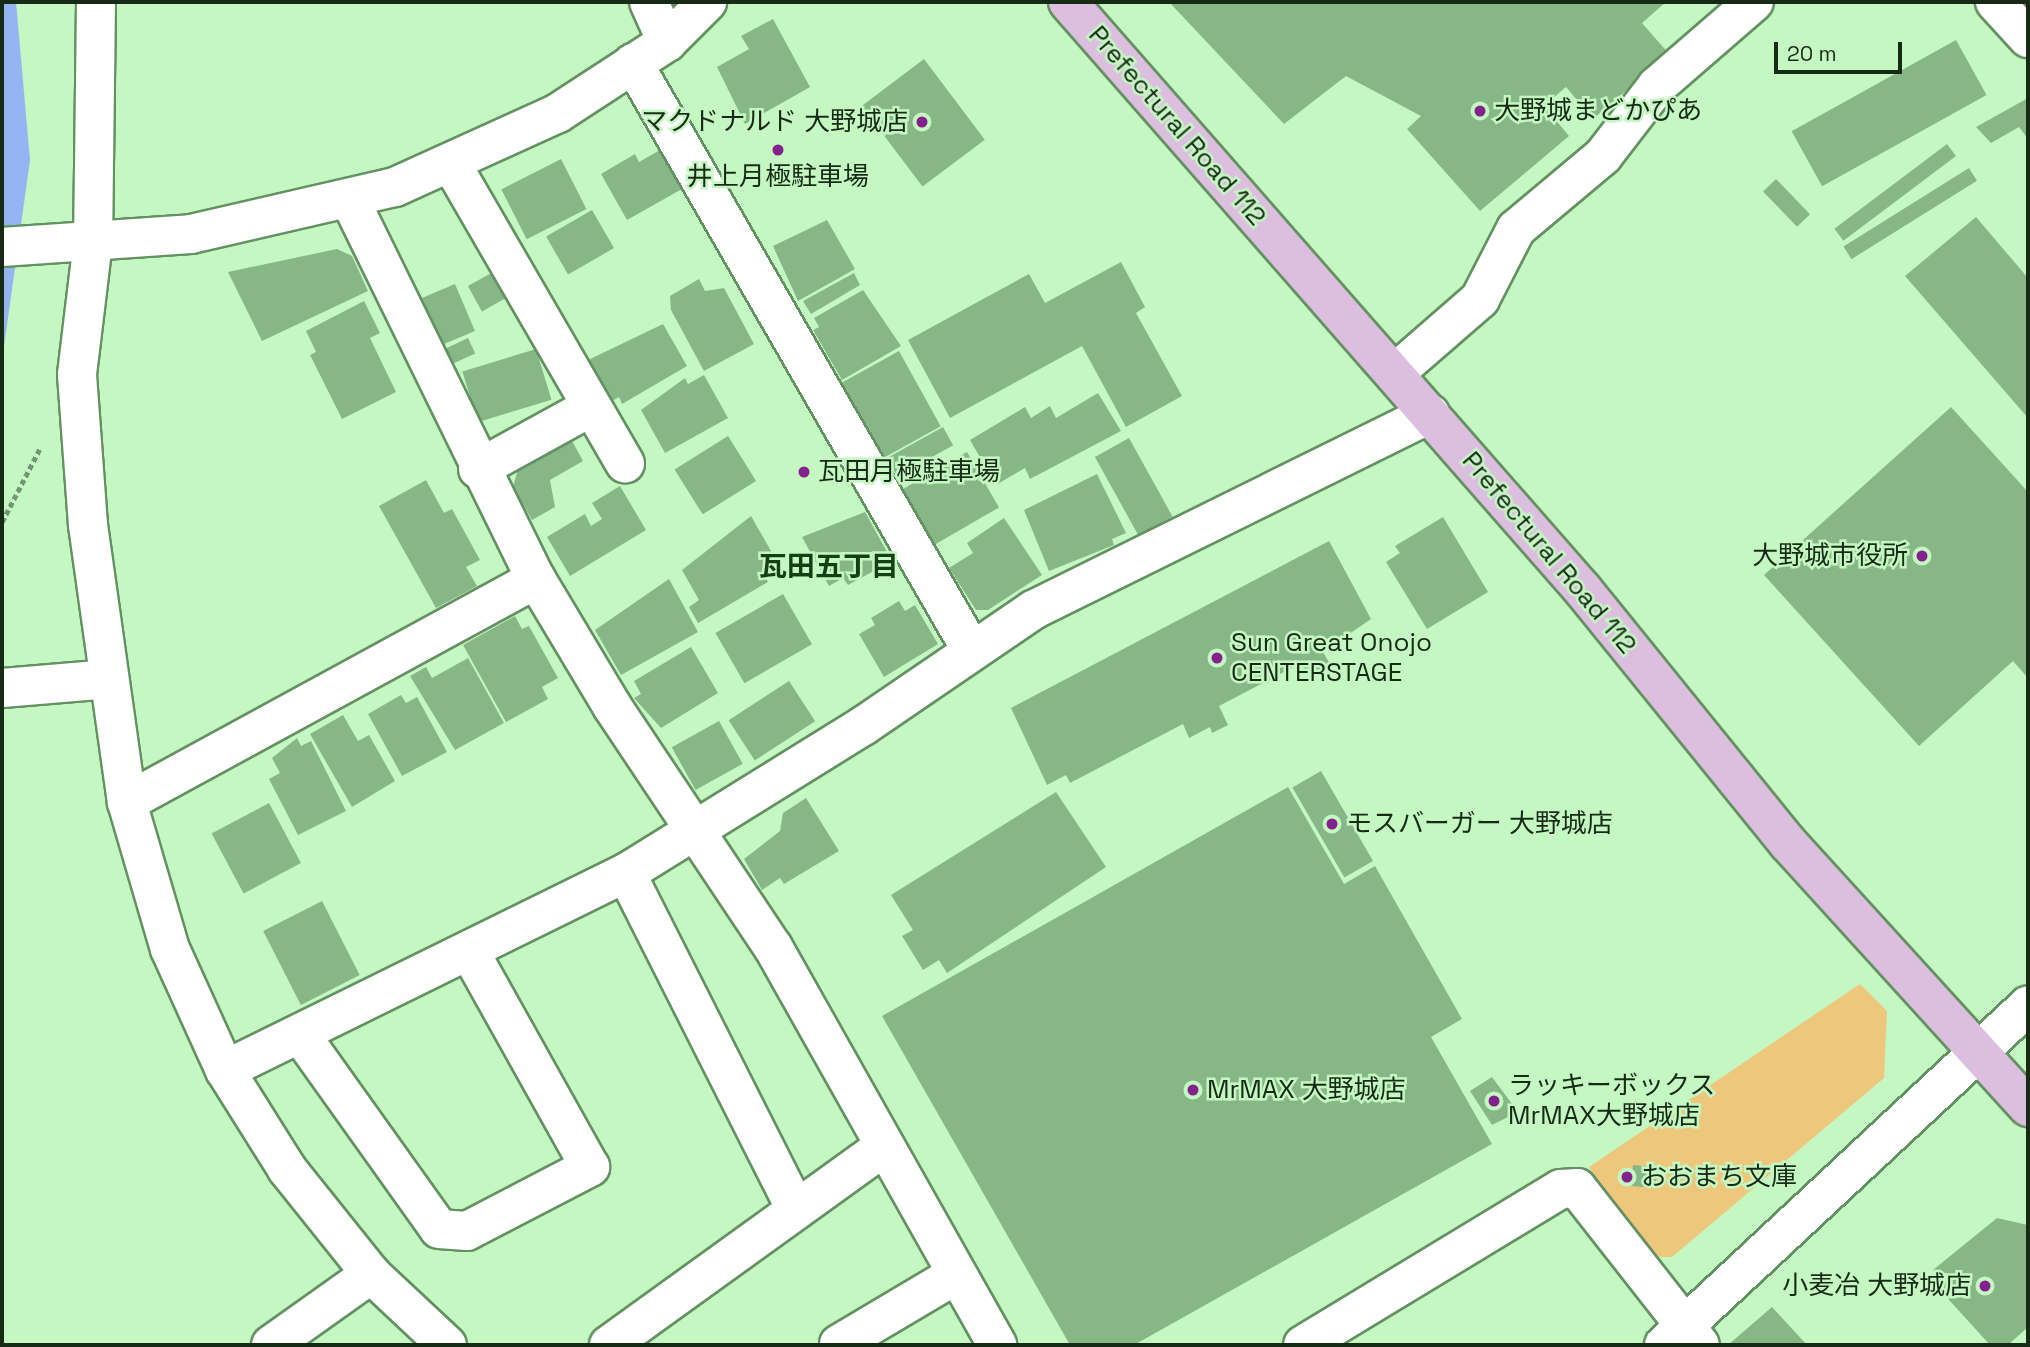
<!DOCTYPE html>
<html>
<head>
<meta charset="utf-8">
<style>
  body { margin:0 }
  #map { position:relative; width:2030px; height:1347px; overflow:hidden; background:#c5f7c3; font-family:"Space Grotesk","Noto Sans JP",sans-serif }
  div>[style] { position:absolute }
  .green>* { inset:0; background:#edc77c }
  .water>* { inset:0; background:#95b4f2 }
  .building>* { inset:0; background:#87b786; transform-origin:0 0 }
  .path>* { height:4.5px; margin-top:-2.25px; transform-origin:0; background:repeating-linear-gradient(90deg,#739671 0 5px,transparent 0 8.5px) }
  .roads { filter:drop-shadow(2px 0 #649162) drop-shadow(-2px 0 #649162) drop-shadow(0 2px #649162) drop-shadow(0 -2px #649162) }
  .minor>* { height:38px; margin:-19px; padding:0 19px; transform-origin:19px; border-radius:19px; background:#fff }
  .major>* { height:38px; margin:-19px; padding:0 19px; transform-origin:19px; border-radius:19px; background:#dcbedf }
  .dots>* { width:19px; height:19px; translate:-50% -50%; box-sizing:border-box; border:4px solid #c5f7c3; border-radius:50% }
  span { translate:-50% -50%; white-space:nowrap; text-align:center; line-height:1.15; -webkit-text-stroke:5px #c5f7c3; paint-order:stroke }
  .poi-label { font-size:26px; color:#172a16 }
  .left { translate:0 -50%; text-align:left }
  .right { translate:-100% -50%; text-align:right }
  .street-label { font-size:26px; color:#172a16 }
  .neighbourhood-label { font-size:28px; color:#133f15; font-weight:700 }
  .frame { position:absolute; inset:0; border:4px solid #172a16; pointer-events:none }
  .scale { position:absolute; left:1774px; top:42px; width:128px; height:32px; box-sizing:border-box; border:4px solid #172a16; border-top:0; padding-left:9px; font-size:21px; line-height:24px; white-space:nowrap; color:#172a16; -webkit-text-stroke:5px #c5f7c3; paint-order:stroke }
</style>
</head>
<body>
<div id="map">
  <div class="green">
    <i style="clip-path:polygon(1860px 984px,1887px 1011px,1884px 1078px,1672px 1257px,1651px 1257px,1589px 1167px)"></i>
  </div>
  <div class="water">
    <i style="clip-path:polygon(2px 2px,16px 2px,30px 160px,2px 361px)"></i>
  </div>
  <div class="building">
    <i style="clip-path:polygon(1169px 2px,1666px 2px,1642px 23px,1669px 54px,1593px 119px,1566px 87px,1544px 106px,1569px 136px,1480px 211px,1407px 129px,1421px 116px,1346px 76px,1284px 124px)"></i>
    <i style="clip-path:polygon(773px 19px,810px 87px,745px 124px,717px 67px,749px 49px,741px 36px)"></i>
    <i style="left:1956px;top:40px;width:63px;height:188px;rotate:61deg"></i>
    <i style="left:924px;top:59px;width:101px;height:78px;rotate:53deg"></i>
    <i style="clip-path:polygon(2028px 98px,2028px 139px,2019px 127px,1991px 143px,1976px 127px)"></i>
    <i style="left:1947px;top:144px;width:15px;height:141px;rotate:53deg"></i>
    <i style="clip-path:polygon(660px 150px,682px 189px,627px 220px,601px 174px,635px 154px,639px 162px)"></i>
    <i style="left:561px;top:159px;width:56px;height:67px;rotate:63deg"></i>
    <i style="left:1969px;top:168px;width:15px;height:148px;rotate:58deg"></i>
    <i style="left:1776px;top:179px;width:49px;height:18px;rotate:46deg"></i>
    <i style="left:592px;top:210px;width:44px;height:53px;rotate:60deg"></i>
    <i style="clip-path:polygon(1976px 217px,2028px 278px,2028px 418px,1905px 276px)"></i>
    <i style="clip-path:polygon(827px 220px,855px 269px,798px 301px,773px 246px)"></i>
    <i style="clip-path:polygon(337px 249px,352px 256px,368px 291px,262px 341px,228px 272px)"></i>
    <i style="clip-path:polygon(1121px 262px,1145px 307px,1136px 313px,1182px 396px,1126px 427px,1082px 346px,950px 418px,908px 340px,1029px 274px,1045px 303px)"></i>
    <i style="left:495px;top:271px;width:29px;height:31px;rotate:61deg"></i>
    <i style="clip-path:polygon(854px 273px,860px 285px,811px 314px,803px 301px)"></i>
    <i style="clip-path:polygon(699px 279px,705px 291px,724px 288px,754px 344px,704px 371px,671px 310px,670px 296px)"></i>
    <i style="left:455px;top:284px;width:51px;height:36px;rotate:67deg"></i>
    <i style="clip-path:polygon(863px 290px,901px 346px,842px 380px,813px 330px,819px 327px,814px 318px)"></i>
    <i style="clip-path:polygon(364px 301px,380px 333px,370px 338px,396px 392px,342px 419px,310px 355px,316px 352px,306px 331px)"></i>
    <i style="clip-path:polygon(663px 324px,687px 366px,622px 404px,619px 397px,610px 402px,584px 362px)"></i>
    <i style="left:468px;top:338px;width:17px;height:27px;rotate:65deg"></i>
    <i style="left:536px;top:349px;width:53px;height:77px;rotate:73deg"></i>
    <i style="left:899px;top:351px;width:86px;height:66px;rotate:61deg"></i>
    <i style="clip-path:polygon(704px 375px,728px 418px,665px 453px,641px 410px,685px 378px,688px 384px)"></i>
    <i style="clip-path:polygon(1098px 393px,1121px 431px,1030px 479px,1025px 468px,996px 485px,970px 440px,1025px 407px,1031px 418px,1050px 406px,1056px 418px)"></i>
    <i style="clip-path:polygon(1951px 407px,2028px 492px,2028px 678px,2013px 661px,1919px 746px,1764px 575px)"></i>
    <i style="left:943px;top:427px;width:21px;height:64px;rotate:61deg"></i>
    <i style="left:728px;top:436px;width:53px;height:63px;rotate:58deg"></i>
    <i style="left:1129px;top:438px;width:90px;height:39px;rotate:61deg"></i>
    <i style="clip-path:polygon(571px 439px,583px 461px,550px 480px,555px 507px,532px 520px,513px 487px,518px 469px)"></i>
    <i style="left:967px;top:452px;width:64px;height:75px;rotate:60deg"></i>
    <i style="clip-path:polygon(1097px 474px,1126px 533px,1112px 539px,1114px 545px,1049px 571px,1024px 510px)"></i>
    <i style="clip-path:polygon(426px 480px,444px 513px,452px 509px,480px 560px,466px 567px,477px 586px,436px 608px,379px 506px)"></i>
    <i style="clip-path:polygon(620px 486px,646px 530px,570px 576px,547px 537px,585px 514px,591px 526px,602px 519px,592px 503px)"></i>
    <i style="clip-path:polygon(865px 512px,892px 561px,848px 585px,843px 578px,829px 586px,802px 537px)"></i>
    <i style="clip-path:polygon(751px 516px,778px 563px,762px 572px,768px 582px,698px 623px,689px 607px,699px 600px,682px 570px)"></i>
    <i style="clip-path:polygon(1443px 517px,1488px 592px,1427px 629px,1386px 562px,1400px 553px,1395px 546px)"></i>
    <i style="clip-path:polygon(1004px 518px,1042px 575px,988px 610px,976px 610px,949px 568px,973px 553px,967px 543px)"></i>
    <i style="clip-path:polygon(1329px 541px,1371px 619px,1323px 652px,1330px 664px,1307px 675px,1301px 663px,1219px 706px,1228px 725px,1212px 733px,1210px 727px,1189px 738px,1183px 724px,1070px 783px,1066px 775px,1047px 785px,1011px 708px)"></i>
    <i style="clip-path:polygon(669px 579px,698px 632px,621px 675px,595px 630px)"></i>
    <i style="left:783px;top:594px;width:58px;height:78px;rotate:60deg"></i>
    <i style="clip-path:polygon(899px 601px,905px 611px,915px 605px,938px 644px,884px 677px,859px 634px,875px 625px,871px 618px)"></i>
    <i style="clip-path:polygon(515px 616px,522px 629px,529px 626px,558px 678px,542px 687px,548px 699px,506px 722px,463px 645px)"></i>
    <i style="clip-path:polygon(691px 647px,718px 693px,661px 728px,634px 698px,641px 694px,634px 681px)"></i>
    <i style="clip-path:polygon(468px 658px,504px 723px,455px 750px,410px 676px,426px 667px,432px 678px)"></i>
    <i style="left:789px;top:681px;width:48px;height:72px;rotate:57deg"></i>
    <i style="clip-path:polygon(401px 695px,406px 703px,417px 697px,447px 752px,402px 776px,368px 714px)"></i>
    <i style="clip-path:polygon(343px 715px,358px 741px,369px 735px,395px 781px,352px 807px,310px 734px)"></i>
    <i style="left:719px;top:721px;width:49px;height:54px;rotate:61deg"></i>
    <i style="clip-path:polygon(297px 738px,301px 746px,311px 741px,346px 811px,298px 835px,269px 779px,280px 773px,272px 758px)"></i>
    <i style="left:1321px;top:771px;width:104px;height:33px;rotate:60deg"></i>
    <i style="clip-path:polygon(1288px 787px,1344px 884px,1375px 866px,1462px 1019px,1431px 1037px,1492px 1144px,1134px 1345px,1070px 1345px,882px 1016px)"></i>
    <i style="clip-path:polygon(1056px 792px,1106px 867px,947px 973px,939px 960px,923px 970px,902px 936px,913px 930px,891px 895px)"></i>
    <i style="clip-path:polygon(806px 798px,839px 851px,784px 884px,780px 878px,762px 890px,744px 859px,780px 831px,783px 813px)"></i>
    <i style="left:269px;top:803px;width:68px;height:65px;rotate:62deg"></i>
    <i style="left:322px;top:901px;width:83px;height:66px;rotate:63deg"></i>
    <i style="clip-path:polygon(1492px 1077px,1518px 1112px,1492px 1125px,1470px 1091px)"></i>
    <i style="left:1633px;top:1165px;width:24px;height:21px;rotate:5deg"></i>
    <i style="left:1625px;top:1172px;width:6px;height:9px;rotate:9deg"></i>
    <i style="clip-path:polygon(1997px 1218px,2028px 1225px,2028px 1327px,2008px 1345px,1990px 1345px,1940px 1290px,1944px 1282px,1933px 1270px)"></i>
    <i style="clip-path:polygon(1772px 1307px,1807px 1345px,1728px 1345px)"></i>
  </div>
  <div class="path">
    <i style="left:2px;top:522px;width:83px;rotate:-62.8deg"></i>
  </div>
  <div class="roads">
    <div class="minor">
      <i style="left:96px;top:2px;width:240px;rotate:90.7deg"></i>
      <i style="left:93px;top:242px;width:134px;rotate:96.9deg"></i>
      <i style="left:77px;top:375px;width:150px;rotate:85.8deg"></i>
      <i style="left:88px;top:525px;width:280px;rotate:82deg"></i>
      <i style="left:127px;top:802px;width:153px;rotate:73.7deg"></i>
      <i style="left:170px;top:949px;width:133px;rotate:65.6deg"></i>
      <i style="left:225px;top:1070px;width:117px;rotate:57.9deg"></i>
      <i style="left:287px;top:1169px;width:134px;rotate:51.3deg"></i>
      <i style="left:371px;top:1274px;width:104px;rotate:43.1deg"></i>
      <i style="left:649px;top:2px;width:44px;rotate:65.8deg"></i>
      <i style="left:1995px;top:2px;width:49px;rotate:47.5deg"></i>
      <i style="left:633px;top:63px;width:679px;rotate:60.04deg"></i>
      <i style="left:452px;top:165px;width:345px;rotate:59.9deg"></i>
      <i style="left:350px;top:200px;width:422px;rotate:63.9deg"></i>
      <i style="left:536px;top:579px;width:148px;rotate:59.1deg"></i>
      <i style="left:612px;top:706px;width:290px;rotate:56.3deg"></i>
      <i style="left:773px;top:947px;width:457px;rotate:60.6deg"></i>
      <i style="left:2px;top:247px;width:189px;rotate:-3.9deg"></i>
      <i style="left:191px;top:234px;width:209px;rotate:-13deg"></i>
      <i style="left:395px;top:187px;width:179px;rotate:-24.4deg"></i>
      <i style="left:558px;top:113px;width:130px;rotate:-33.1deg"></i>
      <i style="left:667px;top:42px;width:57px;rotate:-45deg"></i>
      <i style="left:1395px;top:373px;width:113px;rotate:-41deg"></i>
      <i style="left:1480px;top:299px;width:79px;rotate:-62.8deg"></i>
      <i style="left:1516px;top:229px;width:114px;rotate:-40deg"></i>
      <i style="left:1603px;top:156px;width:88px;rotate:-52.4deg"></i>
      <i style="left:1657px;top:86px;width:128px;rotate:-40.9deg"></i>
      <i style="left:478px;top:469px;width:129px;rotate:-28.8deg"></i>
      <i style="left:2px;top:688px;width:107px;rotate:-4.8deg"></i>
      <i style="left:127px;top:802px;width:466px;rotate:-28.6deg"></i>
      <i style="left:626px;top:873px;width:377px;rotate:63.2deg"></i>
      <i style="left:300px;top:1034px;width:239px;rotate:54.5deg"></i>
      <i style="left:439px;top:1229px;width:28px;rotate:4deg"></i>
      <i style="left:467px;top:1231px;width:139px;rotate:-27.5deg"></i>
      <i style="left:590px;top:1167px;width:246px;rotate:-119.2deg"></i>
      <i style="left:225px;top:1070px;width:447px;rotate:-26.2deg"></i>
      <i style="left:626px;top:873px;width:279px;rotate:-31.8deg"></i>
      <i style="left:863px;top:726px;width:206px;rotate:-34.3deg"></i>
      <i style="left:1033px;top:610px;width:443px;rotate:-26.3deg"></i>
      <i style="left:839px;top:1344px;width:137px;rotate:-30.7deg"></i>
      <i style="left:271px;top:1345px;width:123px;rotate:-35.4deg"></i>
      <i style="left:609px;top:1345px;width:340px;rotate:-35.8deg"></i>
      <i style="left:1303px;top:1345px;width:301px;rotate:-31.2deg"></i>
      <i style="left:1561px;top:1189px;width:16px;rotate:-4deg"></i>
      <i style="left:1577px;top:1188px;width:199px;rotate:51.9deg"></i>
      <i style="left:1664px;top:1345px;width:498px;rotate:-43deg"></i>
    </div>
    <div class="major">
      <i style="left:1068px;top:2px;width:782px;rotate:48.79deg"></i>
      <i style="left:1583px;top:590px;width:326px;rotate:51deg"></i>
      <i style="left:1788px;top:843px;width:357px;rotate:47.7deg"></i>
    </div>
  </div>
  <div class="dots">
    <i style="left:1480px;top:111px;background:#83228c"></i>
    <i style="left:922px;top:122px;background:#83228c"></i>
    <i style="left:778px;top:150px;background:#83228c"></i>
    <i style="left:804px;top:472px;background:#83228c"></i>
    <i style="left:1922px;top:556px;background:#83228c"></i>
    <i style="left:1217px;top:658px;background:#83228c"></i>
    <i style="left:1332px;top:824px;background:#83228c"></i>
    <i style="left:1193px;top:1090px;background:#83228c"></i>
    <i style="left:1494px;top:1101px;background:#83228c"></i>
    <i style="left:1627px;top:1177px;background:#83228c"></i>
    <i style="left:1985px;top:1286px;background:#83228c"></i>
  </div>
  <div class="poi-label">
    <span class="left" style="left:1494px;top:111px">大野城まどかぴあ</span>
    <span class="right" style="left:908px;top:122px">マクドナルド 大野城店</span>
    <span style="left:778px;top:177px">井上月極駐車場</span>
    <span class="left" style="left:818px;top:472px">瓦田月極駐車場</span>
    <span class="right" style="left:1908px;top:556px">大野城市役所</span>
    <span class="left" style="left:1231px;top:658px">Sun Great Onojo<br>CENTERSTAGE</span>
    <span class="left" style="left:1346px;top:824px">モスバーガー 大野城店</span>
    <span class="left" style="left:1508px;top:1101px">ラッキーボックス<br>MrMAX大野城店</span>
    <span class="left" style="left:1207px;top:1090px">MrMAX 大野城店</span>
    <span class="left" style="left:1641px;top:1177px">おおまち文庫</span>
    <span class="right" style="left:1971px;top:1286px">小麦冶 大野城店</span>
  </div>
  <div class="street-label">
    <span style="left:1177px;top:126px;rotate:49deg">Prefectural Road 112</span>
    <span style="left:1549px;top:553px;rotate:50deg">Prefectural Road 112</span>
  </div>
  <div class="neighbourhood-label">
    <span style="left:829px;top:566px">瓦田五丁目</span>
  </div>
  <div class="frame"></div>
  <div class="scale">20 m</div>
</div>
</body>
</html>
